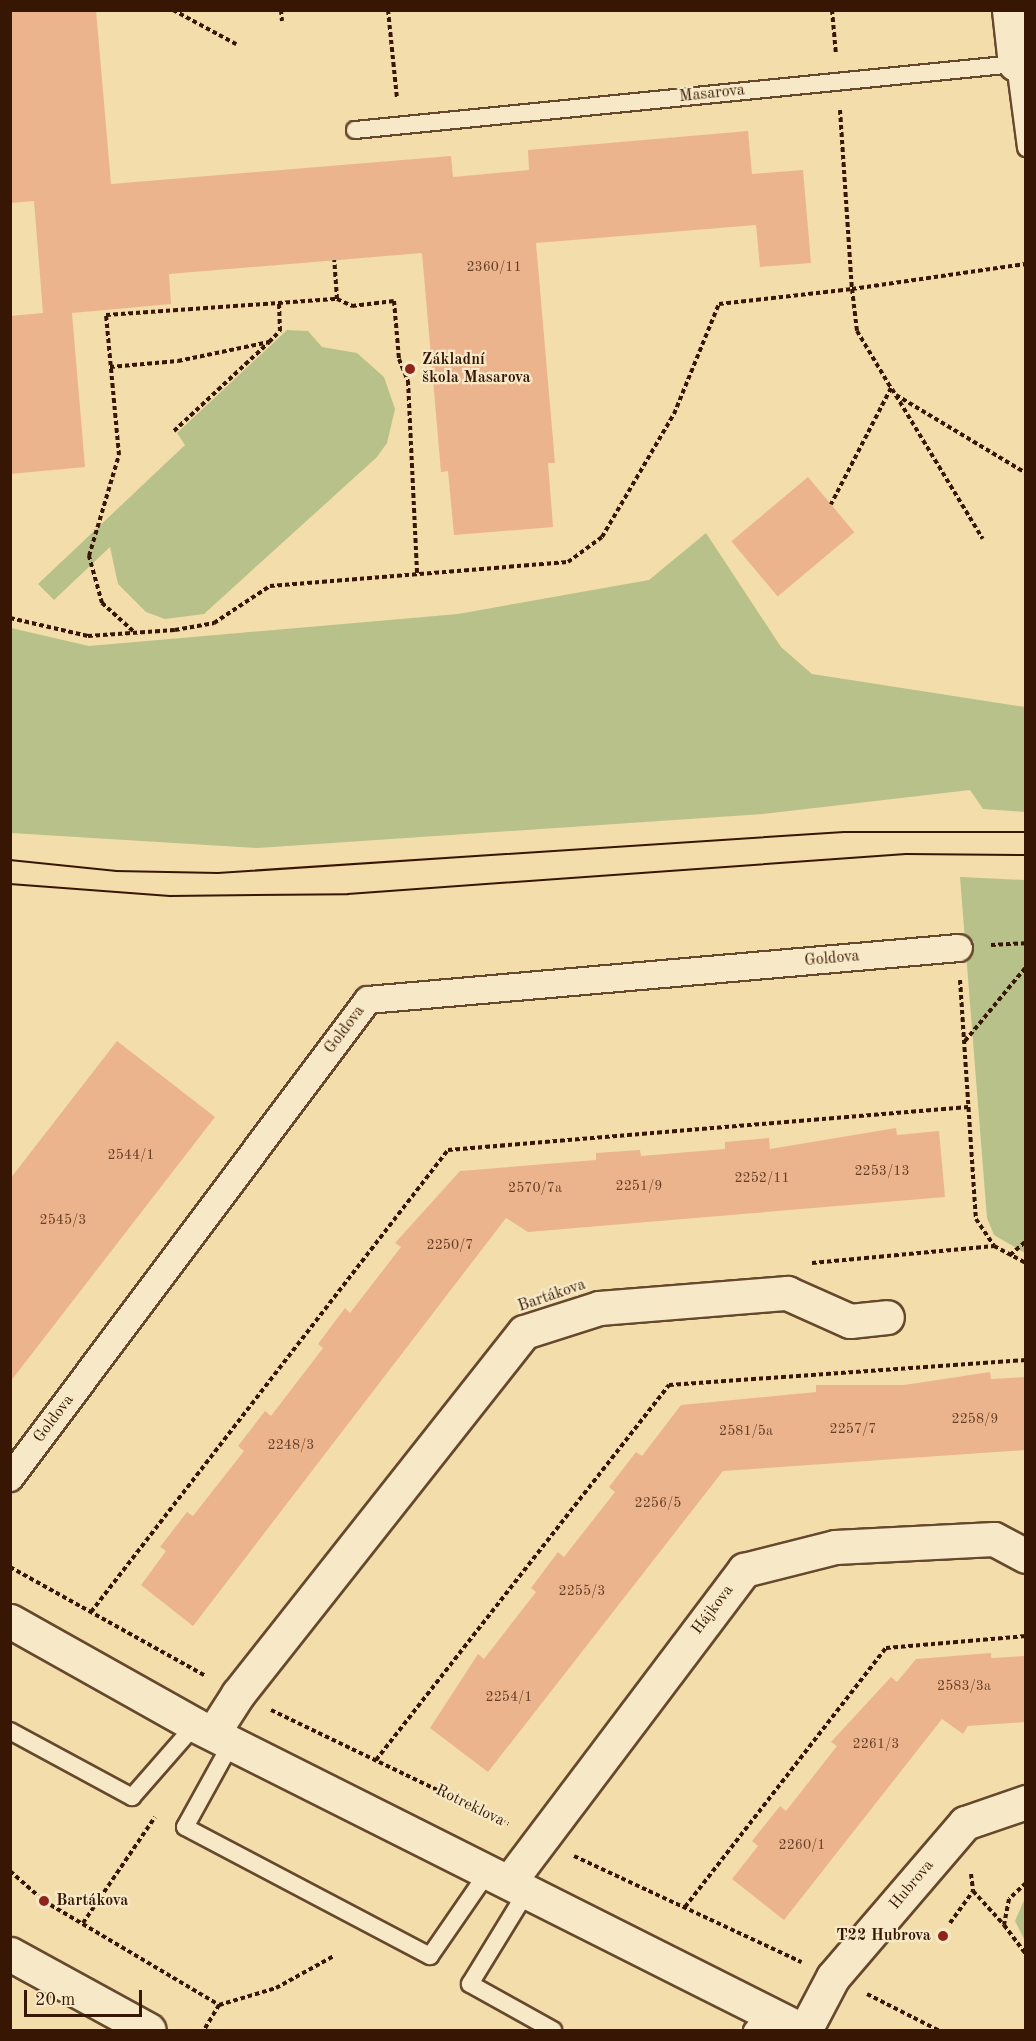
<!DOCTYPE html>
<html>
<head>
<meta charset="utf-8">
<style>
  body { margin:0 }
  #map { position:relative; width:1036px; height:2041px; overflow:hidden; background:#f3ddaa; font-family:"Old Standard TT",serif }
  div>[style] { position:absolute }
  .green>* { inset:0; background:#b9c18a }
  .building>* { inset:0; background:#ecb48d; transform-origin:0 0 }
  .path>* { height:4px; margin-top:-2px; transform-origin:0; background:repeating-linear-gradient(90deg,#371703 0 4.5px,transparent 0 7.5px) }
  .roads { filter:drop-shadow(2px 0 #66482d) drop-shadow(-2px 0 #66482d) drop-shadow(0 2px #66482d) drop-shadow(0 -2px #66482d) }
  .service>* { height:16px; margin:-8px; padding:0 8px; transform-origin:8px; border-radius:8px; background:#f7e9c8 }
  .pedestrian>* { height:26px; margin:-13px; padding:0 13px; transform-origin:13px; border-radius:13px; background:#f7e9c8 }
  .minor>* { height:33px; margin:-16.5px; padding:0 16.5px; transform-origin:16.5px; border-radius:16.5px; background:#f7e9c8 }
  .tertiary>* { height:33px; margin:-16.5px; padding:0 16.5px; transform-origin:16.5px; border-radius:16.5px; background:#f7e9c8 }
  .tram>* { height:1.5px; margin:-0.75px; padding:0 0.75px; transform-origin:0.75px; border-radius:0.75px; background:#371703 }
  .dots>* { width:16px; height:16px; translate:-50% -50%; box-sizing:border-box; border:3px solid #f7e9c8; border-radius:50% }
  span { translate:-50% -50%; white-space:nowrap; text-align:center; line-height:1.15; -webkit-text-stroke:4.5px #f7e9c8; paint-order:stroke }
  .number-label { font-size:14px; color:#643e26 }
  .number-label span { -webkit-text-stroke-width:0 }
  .street-label { font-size:16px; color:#371703 }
  .poi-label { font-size:16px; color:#371703; font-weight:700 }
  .left { translate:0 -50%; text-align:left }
  .right { translate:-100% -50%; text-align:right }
  .frame { position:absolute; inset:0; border:12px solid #371703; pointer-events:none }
  .scale { position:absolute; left:24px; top:1990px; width:118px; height:27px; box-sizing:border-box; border:3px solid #371703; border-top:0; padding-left:8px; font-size:18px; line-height:21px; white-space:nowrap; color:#371703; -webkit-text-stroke:4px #f7e9c8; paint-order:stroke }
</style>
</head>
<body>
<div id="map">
  <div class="green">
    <i style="clip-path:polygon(287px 330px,308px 331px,322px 347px,357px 353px,384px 377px,395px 409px,387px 443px,377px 457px,204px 614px,165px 619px,146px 612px,118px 584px,110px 547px,54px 600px,38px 584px,185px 445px,177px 433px)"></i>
    <i style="clip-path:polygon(706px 533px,781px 647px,812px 674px,1025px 707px,1025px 812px,983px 809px,970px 790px,763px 814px,258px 848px,11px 833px,11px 628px,89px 646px,458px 614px,649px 580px)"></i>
    <i style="clip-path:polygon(960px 877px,1025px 880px,1025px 1253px,994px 1235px,987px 1218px)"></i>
    <i style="clip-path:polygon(1025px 1898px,1025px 1941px,1015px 1921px)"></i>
  </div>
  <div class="building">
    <i style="clip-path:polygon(10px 10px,96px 10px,111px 184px,451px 156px,453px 177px,529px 170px,528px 150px,748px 131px,752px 174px,803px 170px,811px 263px,760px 267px,756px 225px,536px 243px,555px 463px,548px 463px,553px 527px,454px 535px,448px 471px,441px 472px,422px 253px,169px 274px,171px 304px,72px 313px,85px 467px,10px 474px,10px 316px,43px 313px,34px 201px,10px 203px)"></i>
    <i style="left:808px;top:477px;width:72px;height:100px;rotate:50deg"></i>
    <i style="clip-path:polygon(117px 1041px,215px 1117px,10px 1382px,10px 1179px)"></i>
    <i style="clip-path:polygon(896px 1128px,897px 1135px,939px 1131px,945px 1197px,528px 1232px,506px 1218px,193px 1626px,141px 1585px,166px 1551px,160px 1547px,187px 1512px,193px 1516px,244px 1451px,238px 1446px,265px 1411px,271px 1416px,323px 1348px,318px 1344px,345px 1308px,350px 1313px,401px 1247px,395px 1243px,460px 1171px,596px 1160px,596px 1153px,640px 1150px,641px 1156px,725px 1149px,725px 1142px,769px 1138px,770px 1149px)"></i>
    <i style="clip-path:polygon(990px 1372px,991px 1379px,1026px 1377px,1026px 1450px,723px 1471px,488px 1772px,430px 1728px,478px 1654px,484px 1659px,536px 1592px,531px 1588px,558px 1552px,564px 1557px,615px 1492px,609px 1487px,636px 1452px,642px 1456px,681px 1405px,816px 1392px,816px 1385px,904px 1385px)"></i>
    <i style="clip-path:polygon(991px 1653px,991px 1658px,1026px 1656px,1026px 1722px,968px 1726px,963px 1734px,942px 1719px,784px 1920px,732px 1879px,758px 1846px,752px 1841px,780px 1806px,786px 1811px,837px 1746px,831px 1742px,891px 1677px,897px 1682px,916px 1659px)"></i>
  </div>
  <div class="path">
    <i style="left:173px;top:10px;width:72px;rotate:28.4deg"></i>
    <i style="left:281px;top:10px;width:11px;rotate:85deg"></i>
    <i style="left:388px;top:10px;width:88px;rotate:84.2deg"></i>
    <i style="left:832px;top:10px;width:45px;rotate:84.9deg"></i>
    <i style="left:840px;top:110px;width:179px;rotate:86.2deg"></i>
    <i style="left:852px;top:289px;width:176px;rotate:-8.2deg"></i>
    <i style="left:337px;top:299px;width:17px;rotate:25deg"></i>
    <i style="left:352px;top:306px;width:42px;rotate:-6.8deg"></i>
    <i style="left:394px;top:301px;width:58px;rotate:85.1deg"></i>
    <i style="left:399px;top:359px;width:24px;rotate:68deg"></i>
    <i style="left:408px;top:381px;width:192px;rotate:87.3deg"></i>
    <i style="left:110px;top:367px;width:68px;rotate:-5deg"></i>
    <i style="left:178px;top:361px;width:93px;rotate:-11.8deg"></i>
    <i style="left:269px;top:342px;width:16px;rotate:-45deg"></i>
    <i style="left:280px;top:331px;width:27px;rotate:-92deg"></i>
    <i style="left:892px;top:389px;width:175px;rotate:58.8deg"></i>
    <i style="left:896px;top:395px;width:152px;rotate:31deg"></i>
    <i style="left:174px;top:431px;width:130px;rotate:-43.1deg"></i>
    <i style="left:10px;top:618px;width:80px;rotate:13deg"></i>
    <i style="left:88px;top:636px;width:87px;rotate:-3.9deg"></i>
    <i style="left:175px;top:630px;width:40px;rotate:-10deg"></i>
    <i style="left:214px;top:623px;width:67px;rotate:-33.5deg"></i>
    <i style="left:270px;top:586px;width:299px;rotate:-4.6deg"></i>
    <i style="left:568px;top:562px;width:42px;rotate:-36.3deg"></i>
    <i style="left:602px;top:537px;width:143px;rotate:-59.7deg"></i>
    <i style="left:674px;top:414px;width:119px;rotate:-67.8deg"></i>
    <i style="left:719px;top:304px;width:134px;rotate:-6.4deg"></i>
    <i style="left:852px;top:289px;width:42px;rotate:83.2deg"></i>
    <i style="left:857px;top:331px;width:66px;rotate:59.2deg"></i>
    <i style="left:891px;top:388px;width:131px;rotate:117.3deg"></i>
    <i style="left:133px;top:631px;width:42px;rotate:-137.9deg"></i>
    <i style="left:102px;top:603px;width:49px;rotate:-105.5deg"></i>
    <i style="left:89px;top:556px;width:105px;rotate:-73.5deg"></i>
    <i style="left:119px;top:455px;width:141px;rotate:-95.3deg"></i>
    <i style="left:106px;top:315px;width:232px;rotate:-4deg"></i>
    <i style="left:337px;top:299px;width:39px;rotate:-94deg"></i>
    <i style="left:991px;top:945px;width:35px;rotate:-3deg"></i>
    <i style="left:960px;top:980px;width:240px;rotate:86.2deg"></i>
    <i style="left:976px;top:1219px;width:32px;rotate:56deg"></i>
    <i style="left:994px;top:1246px;width:36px;rotate:28deg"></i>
    <i style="left:965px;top:1041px;width:96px;rotate:-50.5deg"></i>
    <i style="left:1010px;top:1255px;width:21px;rotate:-41deg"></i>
    <i style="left:812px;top:1263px;width:183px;rotate:-5.3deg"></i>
    <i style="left:10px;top:1567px;width:224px;rotate:29.1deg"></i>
    <i style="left:91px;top:1612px;width:584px;rotate:-52.31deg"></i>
    <i style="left:448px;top:1150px;width:522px;rotate:-4.73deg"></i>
    <i style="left:271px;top:1710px;width:263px;rotate:25.7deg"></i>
    <i style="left:376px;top:1760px;width:476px;rotate:-52deg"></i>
    <i style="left:669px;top:1385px;width:358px;rotate:-4deg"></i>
    <i style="left:574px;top:1856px;width:251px;rotate:25deg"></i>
    <i style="left:10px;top:1871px;width:45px;rotate:41.4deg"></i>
    <i style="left:44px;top:1901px;width:204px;rotate:30.7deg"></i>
    <i style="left:219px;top:2005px;width:29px;rotate:121deg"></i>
    <i style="left:971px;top:1874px;width:17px;rotate:83deg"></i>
    <i style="left:973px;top:1891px;width:46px;rotate:47.6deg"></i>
    <i style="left:1026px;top:1883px;width:23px;rotate:137deg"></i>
    <i style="left:1009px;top:1899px;width:26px;rotate:101deg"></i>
    <i style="left:1004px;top:1925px;width:36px;rotate:53deg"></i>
    <i style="left:685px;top:1907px;width:328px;rotate:-52.2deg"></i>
    <i style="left:886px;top:1648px;width:141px;rotate:-4.9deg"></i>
    <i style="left:83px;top:1923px;width:128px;rotate:-55.8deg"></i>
    <i style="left:950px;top:1923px;width:39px;rotate:-54deg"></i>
    <i style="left:867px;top:1994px;width:80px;rotate:26.9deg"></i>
    <i style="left:219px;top:2005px;width:59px;rotate:-16.6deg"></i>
    <i style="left:276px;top:1988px;width:66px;rotate:-28.9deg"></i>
  </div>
  <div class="roads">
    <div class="service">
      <i style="left:355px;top:130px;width:663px;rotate:-5.71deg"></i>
      <i style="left:1015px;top:64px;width:85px;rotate:82.5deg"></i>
      <i style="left:10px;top:1731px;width:139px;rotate:28.4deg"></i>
      <i style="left:132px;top:1797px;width:96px;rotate:-48.8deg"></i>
      <i style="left:232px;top:1742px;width:97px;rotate:118.9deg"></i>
      <i style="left:185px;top:1827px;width:277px;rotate:27.8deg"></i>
      <i style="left:430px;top:1956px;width:102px;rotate:-55.4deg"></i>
      <i style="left:527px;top:1891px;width:109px;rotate:121.5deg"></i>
      <i style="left:470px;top:1984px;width:95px;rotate:29deg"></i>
      <i style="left:752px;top:2030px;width:22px;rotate:-51deg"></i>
    </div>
    <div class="pedestrian">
      <i style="left:10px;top:1478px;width:597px;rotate:-53.17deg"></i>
      <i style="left:368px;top:1000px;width:593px;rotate:-5.03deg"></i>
    </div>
    <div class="minor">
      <i style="left:1009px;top:10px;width:54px;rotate:83.7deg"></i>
      <i style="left:10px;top:1621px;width:212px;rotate:29.3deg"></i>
      <i style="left:195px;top:1725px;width:679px;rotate:26.68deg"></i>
      <i style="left:213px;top:1733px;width:46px;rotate:-57.3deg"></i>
      <i style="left:238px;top:1694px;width:461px;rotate:-51.7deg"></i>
      <i style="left:524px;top:1332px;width:79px;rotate:-17.7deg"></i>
      <i style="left:599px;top:1308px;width:189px;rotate:-4.6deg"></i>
      <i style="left:787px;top:1293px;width:69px;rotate:24deg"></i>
      <i style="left:850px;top:1321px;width:37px;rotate:-6deg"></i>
      <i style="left:509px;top:1882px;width:391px;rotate:-53deg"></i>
      <i style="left:744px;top:1570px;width:94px;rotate:-14.2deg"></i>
      <i style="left:835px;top:1547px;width:159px;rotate:-2.9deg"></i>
      <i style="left:994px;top:1539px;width:36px;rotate:28deg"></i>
      <i style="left:805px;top:2030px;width:60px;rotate:-62.2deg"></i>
      <i style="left:833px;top:1977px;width:203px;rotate:-49.4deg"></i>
      <i style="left:965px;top:1823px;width:65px;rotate:-19deg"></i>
    </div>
    <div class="tertiary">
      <i style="left:10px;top:1954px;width:158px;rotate:28.7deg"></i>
    </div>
  </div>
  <div class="tram">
    <i style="left:10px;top:860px;width:107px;rotate:5.9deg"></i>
    <i style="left:116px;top:871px;width:102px;rotate:1.1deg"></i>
    <i style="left:218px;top:873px;width:627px;rotate:-3.75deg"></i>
    <i style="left:844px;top:832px;width:182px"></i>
    <i style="left:10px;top:884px;width:160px;rotate:4.3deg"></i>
    <i style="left:170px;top:896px;width:178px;rotate:-0.6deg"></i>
    <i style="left:348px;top:894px;width:559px;rotate:-4.1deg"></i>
    <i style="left:906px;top:854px;width:120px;rotate:0.5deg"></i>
  </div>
  <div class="dots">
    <i style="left:410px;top:369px;background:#8f2418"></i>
    <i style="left:44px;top:1901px;background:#8f2418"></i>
    <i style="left:943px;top:1936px;background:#8f2418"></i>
  </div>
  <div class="number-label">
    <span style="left:494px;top:267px">2360/11</span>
    <span style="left:131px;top:1155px">2544/1</span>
    <span style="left:882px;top:1171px">2253/13</span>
    <span style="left:762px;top:1178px">2252/11</span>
    <span style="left:639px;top:1186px">2251/9</span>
    <span style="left:535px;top:1188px">2570/7a</span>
    <span style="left:63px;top:1220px">2545/3</span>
    <span style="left:450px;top:1245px">2250/7</span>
    <span style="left:975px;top:1419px">2258/9</span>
    <span style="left:853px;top:1429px">2257/7</span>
    <span style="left:746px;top:1431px">2581/5a</span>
    <span style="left:291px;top:1445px">2248/3</span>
    <span style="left:658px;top:1503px">2256/5</span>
    <span style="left:582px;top:1591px">2255/3</span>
    <span style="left:964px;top:1686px">2583/3a</span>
    <span style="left:509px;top:1697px">2254/1</span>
    <span style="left:876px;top:1744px">2261/3</span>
    <span style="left:802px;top:1845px">2260/1</span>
  </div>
  <div class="street-label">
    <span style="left:712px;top:94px;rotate:-6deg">Masarova</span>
    <span style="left:832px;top:959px;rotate:-5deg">Goldova</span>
    <span style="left:345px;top:1030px;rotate:-53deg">Goldova</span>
    <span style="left:552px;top:1296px;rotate:-19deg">Bartákova</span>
    <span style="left:54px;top:1419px;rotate:-53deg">Goldova</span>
    <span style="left:713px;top:1610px;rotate:-53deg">Hájkova</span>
    <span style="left:470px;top:1806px;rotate:26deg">Rotreklova</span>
    <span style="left:912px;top:1885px;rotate:-50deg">Hubrova</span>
  </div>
  <div class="poi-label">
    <span class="left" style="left:422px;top:369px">Základní<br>škola Masarova</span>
    <span class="left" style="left:56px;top:1901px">Bartákova</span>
    <span class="right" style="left:931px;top:1936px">T22 Hubrova</span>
  </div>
  <div class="frame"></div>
  <div class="scale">20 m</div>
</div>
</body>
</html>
